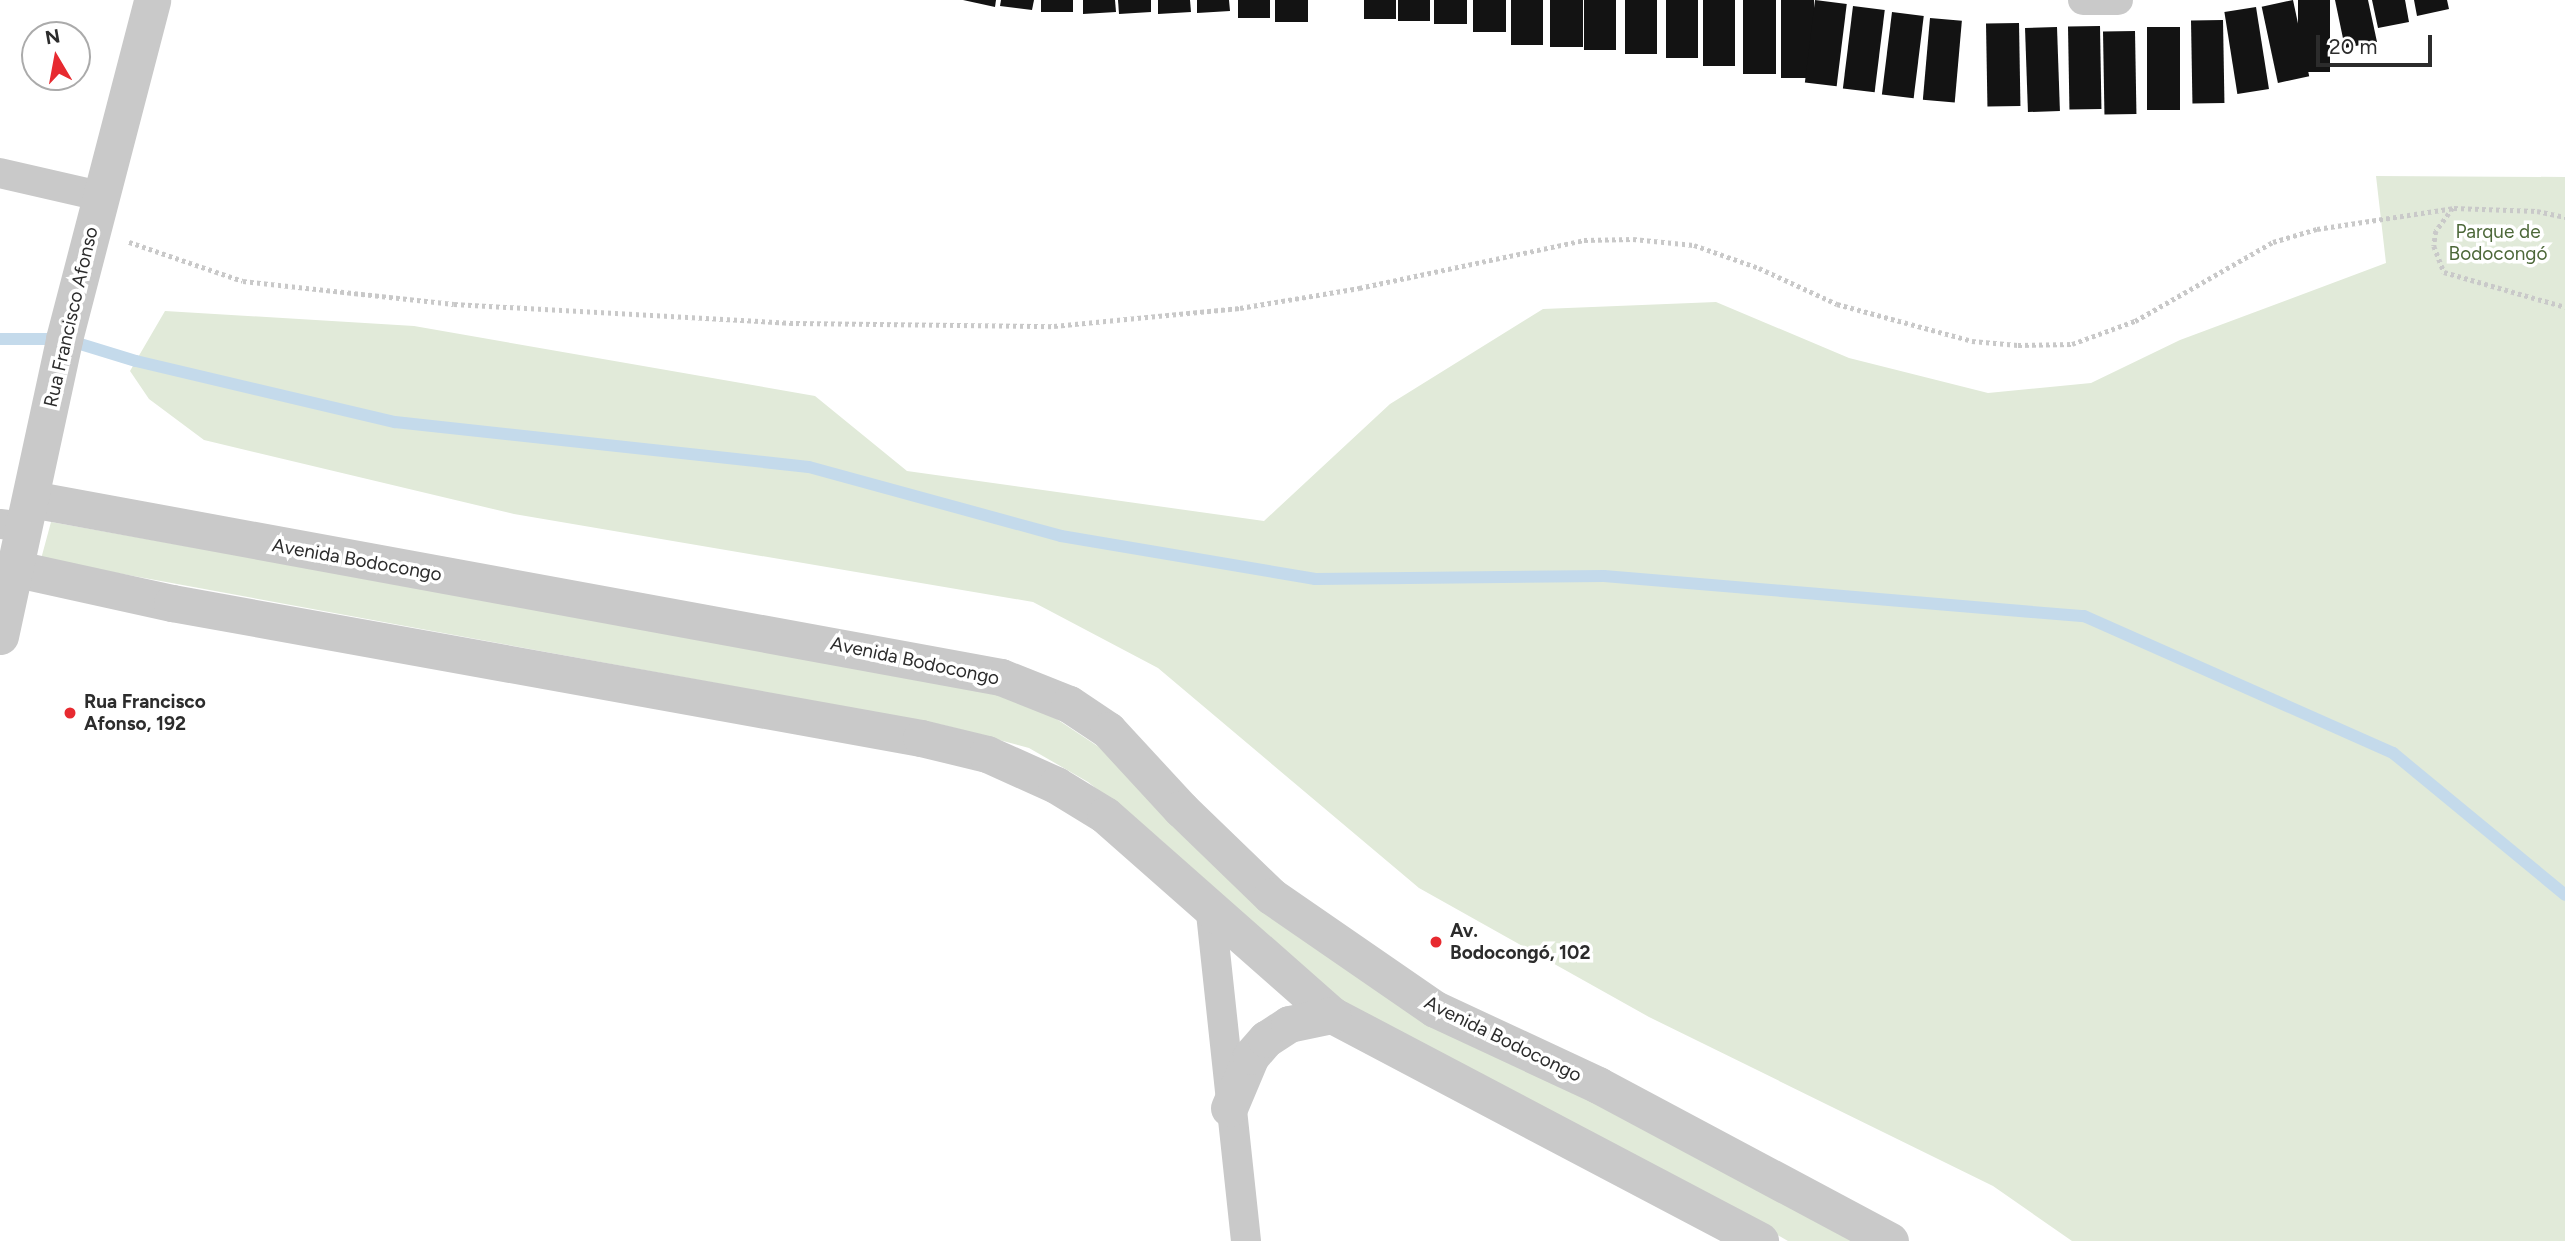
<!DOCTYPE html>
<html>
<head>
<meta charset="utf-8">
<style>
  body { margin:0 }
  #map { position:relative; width:2565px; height:1241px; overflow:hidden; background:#fff; font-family:Figtree,sans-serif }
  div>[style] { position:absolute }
  .green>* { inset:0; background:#e1ead9 }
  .stream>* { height:12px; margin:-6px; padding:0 6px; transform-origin:6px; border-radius:6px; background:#c4daeb }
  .building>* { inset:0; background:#131313; transform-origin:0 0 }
  .path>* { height:4.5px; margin-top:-2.25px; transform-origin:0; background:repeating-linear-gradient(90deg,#c9c9c9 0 3.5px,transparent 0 7px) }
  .minor>* { height:30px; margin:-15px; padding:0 15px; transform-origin:15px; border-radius:15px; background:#c9c9c9 }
  .tertiary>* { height:37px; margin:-18.5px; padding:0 18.5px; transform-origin:18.5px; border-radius:18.5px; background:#c9c9c9 }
  .dots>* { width:19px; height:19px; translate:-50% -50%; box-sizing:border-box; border:4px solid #fff; border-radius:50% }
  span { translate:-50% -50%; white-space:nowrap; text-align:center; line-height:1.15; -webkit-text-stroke:7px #fff; paint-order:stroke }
  .park-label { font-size:19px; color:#4d6839 }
  .street-label { font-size:19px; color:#2c2c2c }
  .poi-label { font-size:19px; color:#2c2c2c; font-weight:700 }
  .left { translate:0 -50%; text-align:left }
  .north { position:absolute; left:21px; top:21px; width:70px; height:70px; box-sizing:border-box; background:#fff; border:2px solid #ababab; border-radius:50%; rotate:350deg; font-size:19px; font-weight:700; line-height:28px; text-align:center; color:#2c2c2c }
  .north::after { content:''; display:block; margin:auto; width:24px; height:32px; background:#e72a30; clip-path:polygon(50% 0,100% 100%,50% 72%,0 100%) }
  .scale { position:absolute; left:2316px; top:35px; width:116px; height:32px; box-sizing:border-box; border:4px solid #2c2c2c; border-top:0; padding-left:9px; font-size:21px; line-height:24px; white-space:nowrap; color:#2c2c2c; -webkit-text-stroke:5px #fff; paint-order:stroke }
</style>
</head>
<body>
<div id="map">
  <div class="green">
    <i style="clip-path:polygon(2376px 176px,2565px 177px,2565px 1241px,2072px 1241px,1993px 1186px,1649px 1017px,1419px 888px,1158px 668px,1033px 602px,514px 514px,204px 440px,149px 399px,130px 371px,165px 311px,414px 326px,815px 396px,907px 471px,1264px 521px,1390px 404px,1543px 309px,1716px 302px,1849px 358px,1988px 393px,2091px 383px,2180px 340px,2386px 263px)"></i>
    <i style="clip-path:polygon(51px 522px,982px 688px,1046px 712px,1123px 763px,1263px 909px,1864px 1241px,1788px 1241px,1677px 1177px,1338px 1005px,1161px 840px,1088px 782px,1029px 748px,943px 725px,41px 559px)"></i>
  </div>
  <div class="stream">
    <i style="left:0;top:339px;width:64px"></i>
    <i style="left:64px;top:339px;width:75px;rotate:17deg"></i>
    <i style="left:136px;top:361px;width:266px;rotate:13.3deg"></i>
    <i style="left:395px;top:422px;width:416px;rotate:6.2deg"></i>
    <i style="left:809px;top:467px;width:261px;rotate:15.3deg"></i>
    <i style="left:1061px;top:536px;width:258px;rotate:9.6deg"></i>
    <i style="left:1315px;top:579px;width:289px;rotate:-0.6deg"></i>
    <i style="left:1604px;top:576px;width:482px;rotate:4.8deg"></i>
    <i style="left:2084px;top:616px;width:338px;rotate:23.9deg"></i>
    <i style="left:2393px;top:753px;width:223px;rotate:39.5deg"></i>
  </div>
  <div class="building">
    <i style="clip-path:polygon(963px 0,996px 0,995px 7px)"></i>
    <i style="clip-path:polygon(1001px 0,1034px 0,1032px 10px,1000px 6px)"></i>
    <i style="left:1041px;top:0;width:32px;height:12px"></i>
    <i style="clip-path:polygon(1083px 0,1115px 0,1116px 12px,1083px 14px)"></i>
    <i style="clip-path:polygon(1118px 0,1151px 0,1151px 12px,1119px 14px)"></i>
    <i style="clip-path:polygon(1158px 0,1190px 0,1191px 12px,1158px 14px)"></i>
    <i style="clip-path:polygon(1197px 0,1229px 0,1230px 11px,1197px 13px)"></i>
    <i style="left:1238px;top:0;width:32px;height:18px"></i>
    <i style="left:1275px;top:0;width:33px;height:22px"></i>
    <i style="left:1364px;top:0;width:32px;height:19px"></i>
    <i style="left:1398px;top:0;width:32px;height:21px"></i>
    <i style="left:1434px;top:0;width:33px;height:24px"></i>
    <i style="left:1473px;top:0;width:33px;height:32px"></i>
    <i style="left:1511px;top:0;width:32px;height:45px"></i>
    <i style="left:1550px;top:0;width:33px;height:47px"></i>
    <i style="left:1584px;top:0;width:32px;height:50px"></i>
    <i style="left:1625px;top:0;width:32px;height:54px"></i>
    <i style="left:1666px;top:0;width:32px;height:58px"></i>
    <i style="left:1703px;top:0;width:32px;height:66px"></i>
    <i style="left:1743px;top:0;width:33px;height:74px"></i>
    <i style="left:1781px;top:0;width:33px;height:78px"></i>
    <i style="left:1815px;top:0;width:32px;height:83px;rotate:7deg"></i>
    <i style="left:2293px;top:0;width:78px;height:32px;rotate:78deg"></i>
    <i style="left:2298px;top:0;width:32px;height:72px"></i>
    <i style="clip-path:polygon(2335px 0,2368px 0,2377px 42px,2345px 48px)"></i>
    <i style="clip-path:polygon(2372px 0,2405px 0,2409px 22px,2378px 28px)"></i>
    <i style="clip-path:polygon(2414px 0,2447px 0,2449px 9px,2417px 16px)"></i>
    <i style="left:1853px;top:6px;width:32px;height:83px;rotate:7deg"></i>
    <i style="left:2256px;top:7px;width:83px;height:32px;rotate:81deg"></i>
    <i style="left:1892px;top:12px;width:32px;height:83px;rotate:7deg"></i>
    <i style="left:1930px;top:18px;width:32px;height:82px;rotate:5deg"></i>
    <i style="left:2223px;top:20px;width:83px;height:32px;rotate:89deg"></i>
    <i style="left:2019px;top:23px;width:83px;height:33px;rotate:89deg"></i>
    <i style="left:2100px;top:26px;width:83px;height:32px;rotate:89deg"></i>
    <i style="left:2057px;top:27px;width:84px;height:32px;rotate:88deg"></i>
    <i style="left:2147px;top:27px;width:33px;height:83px"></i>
    <i style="left:2135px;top:31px;width:83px;height:32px;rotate:89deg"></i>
  </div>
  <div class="path">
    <i style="left:2453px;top:208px;width:29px;rotate:126deg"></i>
    <i style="left:2436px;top:231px;width:15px;rotate:98deg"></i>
    <i style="left:2434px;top:246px;width:28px;rotate:69deg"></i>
    <i style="left:2444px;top:272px;width:126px;rotate:16.1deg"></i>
    <i style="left:129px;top:242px;width:120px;rotate:18.9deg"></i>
    <i style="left:243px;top:281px;width:212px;rotate:6.2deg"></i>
    <i style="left:454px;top:304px;width:343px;rotate:3.2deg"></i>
    <i style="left:796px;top:323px;width:258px;rotate:0.7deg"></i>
    <i style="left:1054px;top:326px;width:187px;rotate:-5.5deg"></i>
    <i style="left:1240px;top:308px;width:121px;rotate:-9.5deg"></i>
    <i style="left:1359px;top:288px;width:230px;rotate:-12deg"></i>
    <i style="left:1584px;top:240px;width:49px;rotate:-1.2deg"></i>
    <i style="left:1633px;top:239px;width:61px;rotate:5.6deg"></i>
    <i style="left:1694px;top:245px;width:69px;rotate:19.5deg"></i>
    <i style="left:1759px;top:268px;width:86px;rotate:24.8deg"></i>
    <i style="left:1837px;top:304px;width:140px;rotate:15.3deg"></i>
    <i style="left:1972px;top:341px;width:46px;rotate:5deg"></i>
    <i style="left:2018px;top:345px;width:54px;rotate:-1.1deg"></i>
    <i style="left:2072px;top:344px;width:67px;rotate:-20.1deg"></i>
    <i style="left:2135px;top:321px;width:159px;rotate:-29.8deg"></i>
    <i style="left:2273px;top:242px;width:46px;rotate:-16.5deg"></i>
    <i style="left:2317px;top:229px;width:139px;rotate:-8.7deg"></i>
    <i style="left:2454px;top:208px;width:83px;rotate:2.1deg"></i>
    <i style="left:2537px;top:211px;width:29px;rotate:12deg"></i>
  </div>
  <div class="minor">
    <i style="left:2083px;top:0;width:35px"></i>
    <i style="left:0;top:173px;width:103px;rotate:13deg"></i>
    <i style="left:0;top:524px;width:26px;rotate:7deg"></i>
    <i style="left:1210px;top:904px;width:339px;rotate:83.9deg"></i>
  </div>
  <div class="tertiary">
    <i style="left:31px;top:499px;width:986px;rotate:10.4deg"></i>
    <i style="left:1001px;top:677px;width:73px;rotate:21.7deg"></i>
    <i style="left:1069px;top:704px;width:47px;rotate:33.7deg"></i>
    <i style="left:1108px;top:730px;width:108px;rotate:47.3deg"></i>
    <i style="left:1181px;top:809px;width:125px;rotate:44deg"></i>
    <i style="left:1271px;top:896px;width:199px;rotate:34.6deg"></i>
    <i style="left:1435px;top:1009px;width:180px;rotate:25deg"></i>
    <i style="left:1598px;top:1085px;width:331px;rotate:28.1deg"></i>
    <i style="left:17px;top:569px;width:159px;rotate:12.4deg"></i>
    <i style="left:172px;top:603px;width:761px;rotate:10.22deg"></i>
    <i style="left:921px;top:738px;width:68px;rotate:13.6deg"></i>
    <i style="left:987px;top:754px;width:76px;rotate:24.2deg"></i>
    <i style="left:1056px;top:785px;width:57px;rotate:31.5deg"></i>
    <i style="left:1105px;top:815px;width:303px;rotate:41.4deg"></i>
    <i style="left:1332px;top:1015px;width:484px;rotate:27.8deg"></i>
    <i style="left:0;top:636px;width:304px;rotate:-77.8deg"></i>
    <i style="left:64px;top:339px;width:350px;rotate:-75.4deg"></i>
    <i style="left:1229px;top:1108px;width:56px;rotate:-67.1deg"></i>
    <i style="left:1251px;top:1056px;width:23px;rotate:-49deg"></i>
    <i style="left:1266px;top:1039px;width:27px;rotate:-33deg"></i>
    <i style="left:1289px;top:1024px;width:44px;rotate:-11.8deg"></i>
  </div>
  <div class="dots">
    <i style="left:70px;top:713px;background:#e72a30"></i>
    <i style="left:1436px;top:942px;background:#e72a30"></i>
  </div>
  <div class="park-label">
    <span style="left:2498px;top:243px">Parque de<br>Bodocongó</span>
  </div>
  <div class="street-label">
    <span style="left:71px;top:317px;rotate:-77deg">Rua Francisco Afonso</span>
    <span style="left:357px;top:560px;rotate:10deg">Avenida Bodocongo</span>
    <span style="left:915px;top:661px;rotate:12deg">Avenida Bodocongo</span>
    <span style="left:1503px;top:1039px;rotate:26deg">Avenida Bodocongo</span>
  </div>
  <div class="poi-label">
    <span class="left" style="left:84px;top:713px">Rua Francisco<br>Afonso, 192</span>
    <span class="left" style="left:1450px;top:942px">Av.<br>Bodocongó, 102</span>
  </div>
  <div class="north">N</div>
  <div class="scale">20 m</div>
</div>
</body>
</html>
